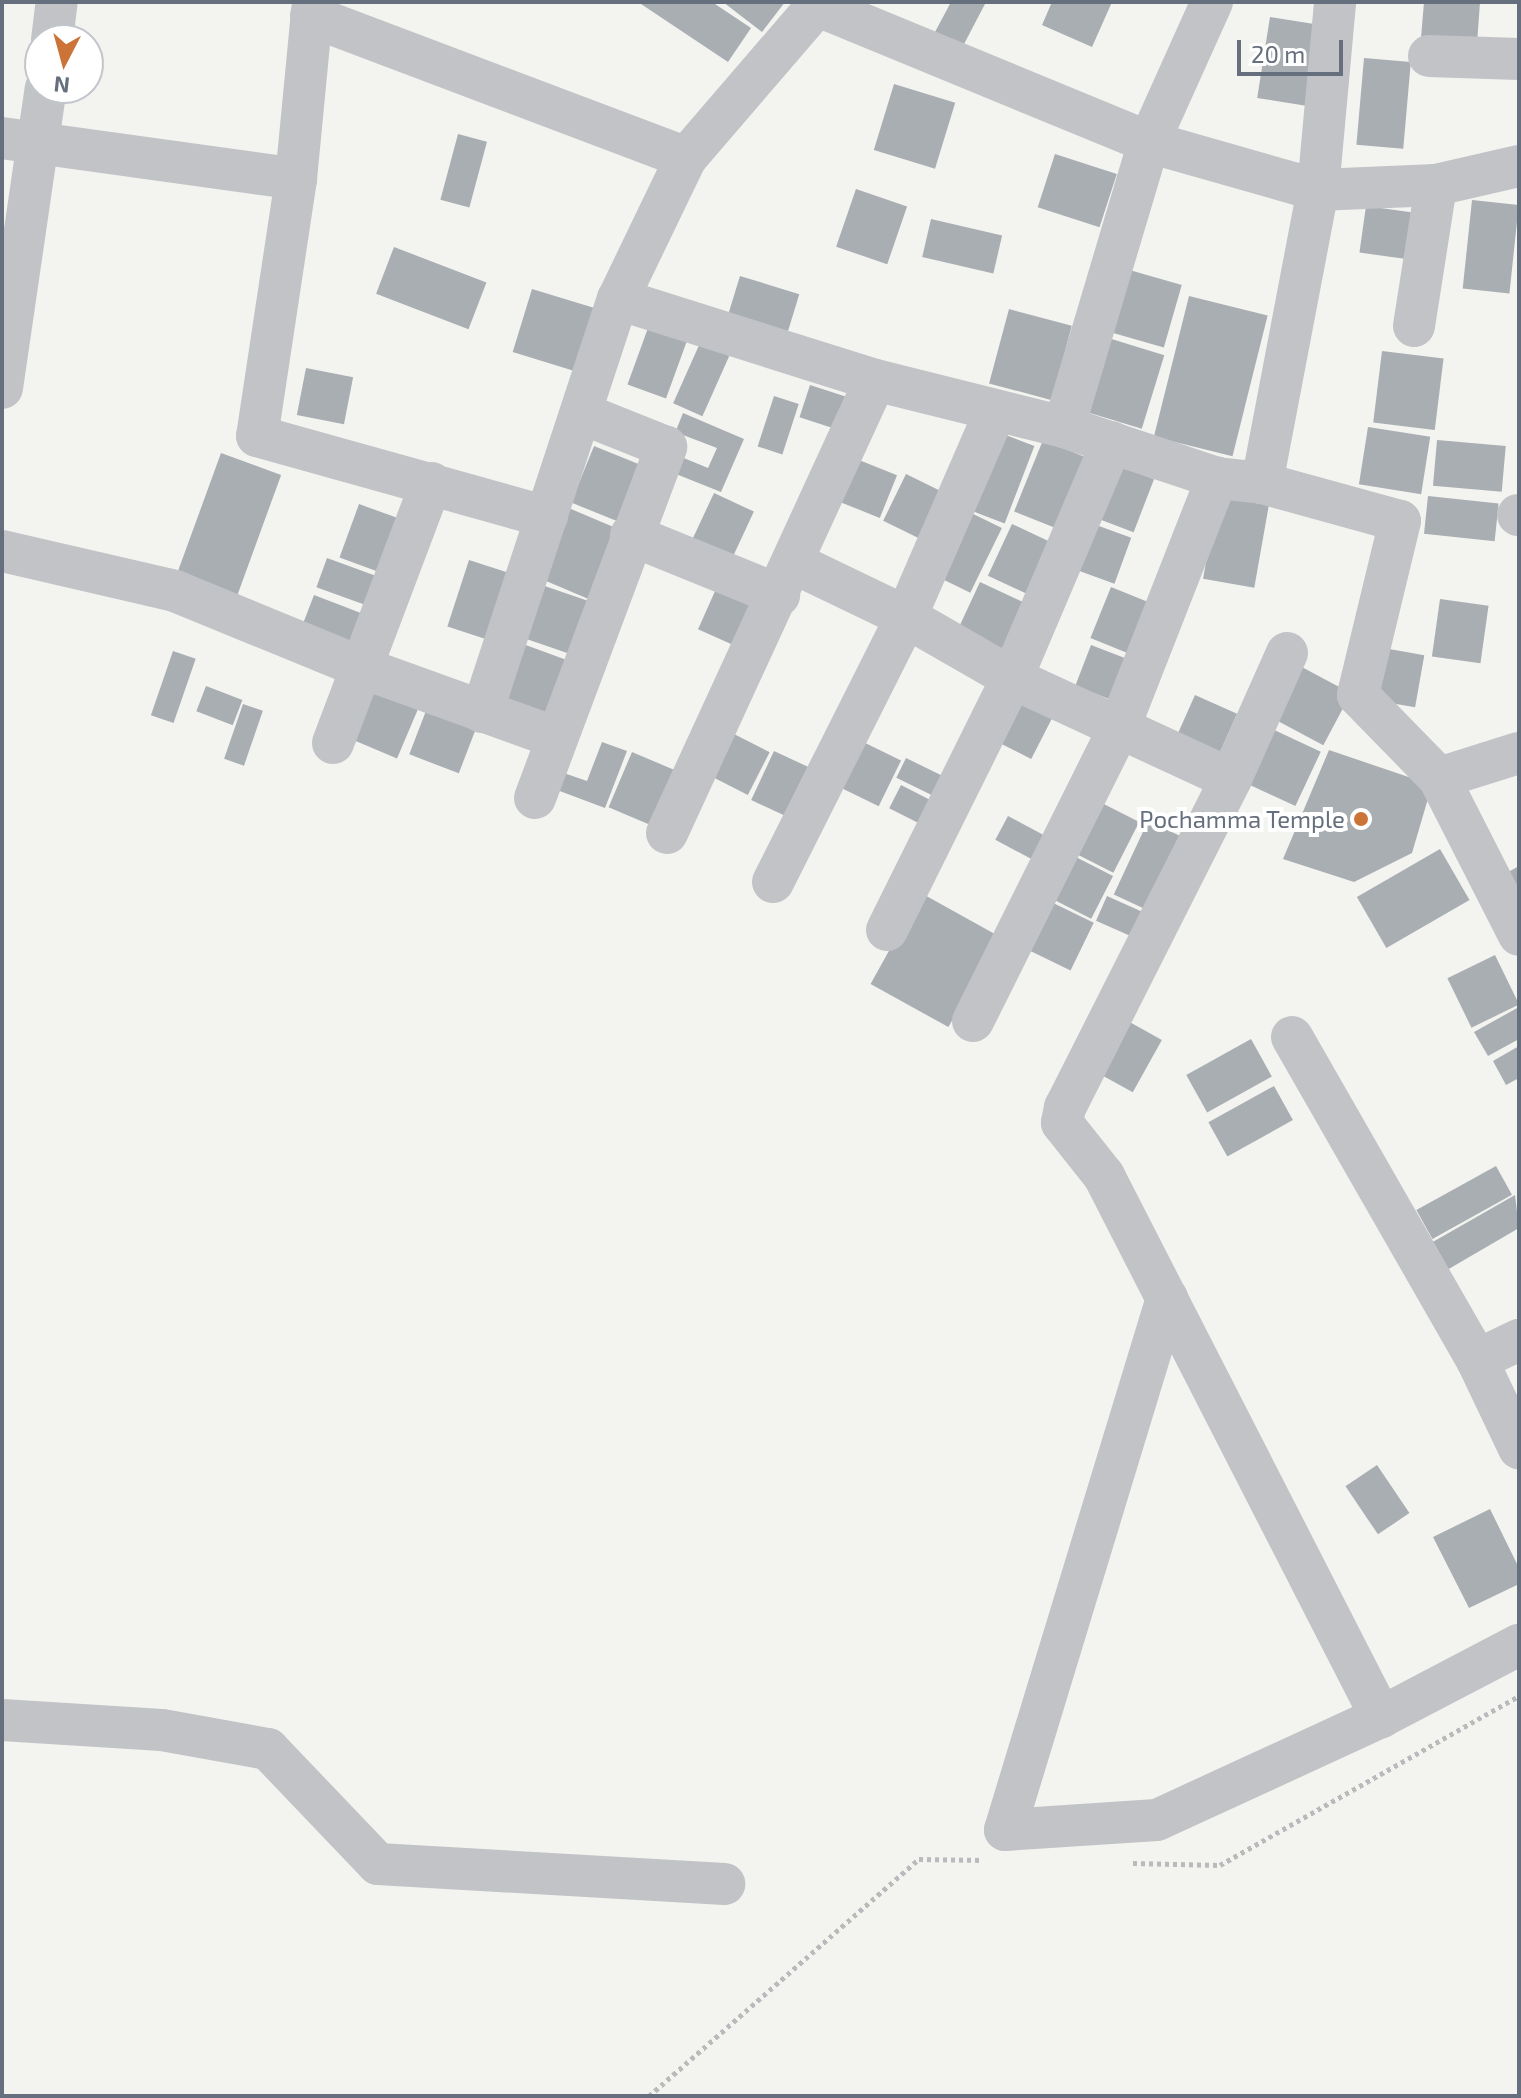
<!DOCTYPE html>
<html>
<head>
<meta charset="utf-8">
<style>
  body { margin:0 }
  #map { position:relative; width:1521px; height:2098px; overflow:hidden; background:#f3f3f0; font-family:"Exo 2",sans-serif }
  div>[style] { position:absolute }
  .building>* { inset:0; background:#a9aeb3; transform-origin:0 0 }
  .path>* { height:5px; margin-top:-2.5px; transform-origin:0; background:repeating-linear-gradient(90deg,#b8babc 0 4px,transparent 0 8px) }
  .minor>* { height:42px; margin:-21px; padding:0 21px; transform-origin:21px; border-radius:21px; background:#c1c3c6 }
  .dots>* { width:22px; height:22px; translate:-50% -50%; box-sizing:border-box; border:4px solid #fff; border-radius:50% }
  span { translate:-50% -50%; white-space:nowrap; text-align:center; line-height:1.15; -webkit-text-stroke:8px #fff; paint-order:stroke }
  .poi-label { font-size:24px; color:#666f7d }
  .right { translate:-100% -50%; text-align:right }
  .frame { position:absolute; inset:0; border:4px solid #666f7d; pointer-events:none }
  .north { position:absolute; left:24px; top:24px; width:80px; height:80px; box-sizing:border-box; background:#fff; border:2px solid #c2c5cb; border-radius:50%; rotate:186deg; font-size:22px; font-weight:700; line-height:32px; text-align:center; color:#666f7d }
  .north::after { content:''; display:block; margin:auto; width:28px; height:36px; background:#cc7337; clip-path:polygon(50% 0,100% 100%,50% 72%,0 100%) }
  .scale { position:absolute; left:1237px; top:40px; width:106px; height:36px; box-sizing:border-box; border:4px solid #666f7d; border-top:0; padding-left:10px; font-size:24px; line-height:28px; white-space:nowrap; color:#666f7d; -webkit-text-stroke:6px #fff; paint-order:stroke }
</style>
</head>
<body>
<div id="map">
  <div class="building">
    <i style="clip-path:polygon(638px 2px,712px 2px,751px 28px,728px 62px)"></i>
    <i style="clip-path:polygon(723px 2px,785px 2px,762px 32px)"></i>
    <i style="clip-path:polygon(951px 2px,986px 2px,963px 46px,935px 32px)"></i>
    <i style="clip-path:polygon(1052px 2px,1112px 2px,1092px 47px,1042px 25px)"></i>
    <i style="clip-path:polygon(1424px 2px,1480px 2px,1477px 44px,1421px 38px)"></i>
    <i style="left:1270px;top:17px;width:51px;height:82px;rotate:9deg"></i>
    <i style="left:1364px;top:58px;width:47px;height:87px;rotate:5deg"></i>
    <i style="left:894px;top:84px;width:64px;height:69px;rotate:17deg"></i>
    <i style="left:458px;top:134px;width:30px;height:68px;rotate:15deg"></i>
    <i style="left:1055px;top:154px;width:65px;height:56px;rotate:18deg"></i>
    <i style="left:856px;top:189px;width:54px;height:61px;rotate:19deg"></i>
    <i style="left:1472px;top:200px;width:47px;height:89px;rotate:6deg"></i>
    <i style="left:1366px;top:206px;width:49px;height:47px;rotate:8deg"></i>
    <i style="left:931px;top:219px;width:73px;height:39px;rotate:13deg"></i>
    <i style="left:394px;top:247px;width:99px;height:50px;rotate:21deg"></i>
    <i style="left:1126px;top:269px;width:58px;height:65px;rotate:16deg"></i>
    <i style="left:740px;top:276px;width:62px;height:50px;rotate:17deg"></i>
    <i style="left:532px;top:289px;width:67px;height:66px;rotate:17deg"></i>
    <i style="left:1189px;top:296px;width:81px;height:145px;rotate:14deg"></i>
    <i style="left:1009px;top:309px;width:65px;height:77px;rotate:15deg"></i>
    <i style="left:648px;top:328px;width:41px;height:60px;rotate:20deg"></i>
    <i style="left:1105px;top:337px;width:62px;height:77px;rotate:17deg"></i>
    <i style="left:700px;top:343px;width:32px;height:66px;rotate:24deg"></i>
    <i style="left:1382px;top:351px;width:62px;height:72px;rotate:7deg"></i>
    <i style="left:306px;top:368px;width:48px;height:48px;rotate:11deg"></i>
    <i style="left:810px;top:385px;width:43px;height:34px;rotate:18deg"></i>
    <i style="left:774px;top:396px;width:26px;height:53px;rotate:18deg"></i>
    <i style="clip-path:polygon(evenodd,683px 413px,744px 439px,721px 492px,661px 468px,683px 413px,683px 435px,717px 448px,708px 468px,674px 454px,683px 435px)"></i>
    <i style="left:1368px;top:427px;width:63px;height:58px;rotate:9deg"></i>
    <i style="left:998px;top:432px;width:39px;height:83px;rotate:21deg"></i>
    <i style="left:1043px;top:440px;width:48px;height:77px;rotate:22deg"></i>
    <i style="left:1437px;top:440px;width:69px;height:46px;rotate:5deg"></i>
    <i style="left:594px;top:446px;width:62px;height:61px;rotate:22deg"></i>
    <i style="left:221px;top:453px;width:64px;height:131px;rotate:20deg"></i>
    <i style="left:859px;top:460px;width:41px;height:46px;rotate:22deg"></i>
    <i style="left:1112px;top:463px;width:45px;height:57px;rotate:21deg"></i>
    <i style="left:906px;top:474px;width:46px;height:52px;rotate:26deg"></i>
    <i style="left:714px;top:493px;width:44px;height:61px;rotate:25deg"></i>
    <i style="left:1218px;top:494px;width:52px;height:86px;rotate:10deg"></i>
    <i style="left:1428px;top:496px;width:71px;height:38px;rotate:6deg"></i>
    <i style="left:359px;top:504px;width:50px;height:57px;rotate:20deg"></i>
    <i style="left:564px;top:506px;width:64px;height:76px;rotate:23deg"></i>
    <i style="left:965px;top:510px;width:41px;height:72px;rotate:26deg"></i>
    <i style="left:1088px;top:522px;width:46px;height:49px;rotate:20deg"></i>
    <i style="left:1012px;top:524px;width:50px;height:57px;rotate:25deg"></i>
    <i style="left:327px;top:558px;width:59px;height:31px;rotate:20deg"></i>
    <i style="left:469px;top:560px;width:57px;height:70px;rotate:18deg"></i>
    <i style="left:720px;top:580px;width:44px;height:54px;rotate:24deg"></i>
    <i style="left:980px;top:582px;width:51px;height:65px;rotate:25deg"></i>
    <i style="left:536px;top:583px;width:60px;height:56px;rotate:19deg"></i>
    <i style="left:1111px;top:587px;width:46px;height:55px;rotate:22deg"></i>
    <i style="left:314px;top:595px;width:62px;height:31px;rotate:21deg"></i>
    <i style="left:1440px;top:599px;width:49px;height:58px;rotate:8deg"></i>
    <i style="left:512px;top:640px;width:64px;height:69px;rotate:20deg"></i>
    <i style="left:1091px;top:645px;width:48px;height:44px;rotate:21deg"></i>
    <i style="left:1378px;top:647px;width:47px;height:53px;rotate:10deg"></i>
    <i style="left:173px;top:651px;width:24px;height:68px;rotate:19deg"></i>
    <i style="left:1298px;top:665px;width:60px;height:59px;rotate:28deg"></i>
    <i style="left:373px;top:682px;width:52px;height:61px;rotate:23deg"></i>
    <i style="left:206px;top:686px;width:39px;height:27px;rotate:21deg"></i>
    <i style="left:1021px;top:691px;width:40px;height:56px;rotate:27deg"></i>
    <i style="left:1195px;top:695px;width:46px;height:44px;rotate:24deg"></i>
    <i style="left:429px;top:703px;width:53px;height:55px;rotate:21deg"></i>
    <i style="left:243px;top:704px;width:21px;height:58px;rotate:19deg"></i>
    <i style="left:1270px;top:728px;width:56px;height:60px;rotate:25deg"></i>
    <i style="left:726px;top:730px;width:49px;height:48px;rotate:27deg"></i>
    <i style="left:857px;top:739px;width:49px;height:51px;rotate:26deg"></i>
    <i style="clip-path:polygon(602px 742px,627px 751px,605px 808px,549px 787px,555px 770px,587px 781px)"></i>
    <i style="clip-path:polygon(1329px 750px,1432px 785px,1412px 853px,1354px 882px,1283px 859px)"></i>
    <i style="left:774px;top:751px;width:45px;height:54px;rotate:25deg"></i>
    <i style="left:632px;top:752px;width:50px;height:60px;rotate:23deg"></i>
    <i style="left:906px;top:758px;width:46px;height:22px;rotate:26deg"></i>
    <i style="left:901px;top:785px;width:40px;height:26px;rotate:27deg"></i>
    <i style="left:1092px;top:798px;width:53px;height:57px;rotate:27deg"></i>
    <i style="left:1008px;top:816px;width:44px;height:27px;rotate:28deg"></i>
    <i style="left:1148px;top:821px;width:35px;height:81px;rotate:25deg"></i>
    <i style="left:1440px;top:849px;width:59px;height:96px;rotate:60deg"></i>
    <i style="left:1064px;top:851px;width:55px;height:48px;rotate:27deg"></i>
    <i style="clip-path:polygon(1519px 866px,1519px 902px,1503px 875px)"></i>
    <i style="left:921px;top:893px;width:89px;height:104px;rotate:29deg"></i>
    <i style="left:1107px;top:896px;width:44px;height:27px;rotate:24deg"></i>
    <i style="left:1047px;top:900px;width:52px;height:53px;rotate:26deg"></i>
    <i style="left:1495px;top:955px;width:55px;height:53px;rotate:64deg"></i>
    <i style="clip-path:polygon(1519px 1007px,1519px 1039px,1488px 1056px,1474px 1032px)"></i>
    <i style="left:1126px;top:1020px;width:41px;height:60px;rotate:29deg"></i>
    <i style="left:1251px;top:1039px;width:43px;height:74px;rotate:61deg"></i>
    <i style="clip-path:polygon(1519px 1046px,1519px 1078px,1506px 1085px,1493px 1061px)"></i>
    <i style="left:1274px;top:1086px;width:39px;height:75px;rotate:61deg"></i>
    <i style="left:1496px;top:1166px;width:33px;height:91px;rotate:61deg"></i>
    <i style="clip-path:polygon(1515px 1195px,1519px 1228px,1447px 1270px,1431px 1243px)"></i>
    <i style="left:1377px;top:1465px;width:58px;height:38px;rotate:56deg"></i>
    <i style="clip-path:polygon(1490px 1509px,1519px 1568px,1519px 1584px,1469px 1608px,1433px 1537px)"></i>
  </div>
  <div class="path">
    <i style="left:1133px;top:1863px;width:87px;rotate:1.3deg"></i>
    <i style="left:1220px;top:1865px;width:343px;rotate:-29.5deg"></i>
    <i style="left:649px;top:2096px;width:359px;rotate:-41.3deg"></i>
    <i style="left:919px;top:1859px;width:64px;rotate:0.9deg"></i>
  </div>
  <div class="minor">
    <i style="left:313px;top:2px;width:178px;rotate:95.5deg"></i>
    <i style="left:296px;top:179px;width:260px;rotate:98.6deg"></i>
    <i style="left:257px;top:436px;width:301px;rotate:15.6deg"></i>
    <i style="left:816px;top:5px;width:360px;rotate:22.4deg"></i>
    <i style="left:1149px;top:142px;width:176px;rotate:15.9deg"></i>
    <i style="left:1318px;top:190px;width:118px;rotate:-2.4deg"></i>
    <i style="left:1436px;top:185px;width:85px;rotate:-12.9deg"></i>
    <i style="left:311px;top:16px;width:401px;rotate:20.7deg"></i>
    <i style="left:52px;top:40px;width:38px;rotate:-83deg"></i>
    <i style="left:1429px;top:56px;width:90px;rotate:1.9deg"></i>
    <i style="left:2px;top:138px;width:297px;rotate:7.9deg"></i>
    <i style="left:618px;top:299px;width:269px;rotate:17.5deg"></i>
    <i style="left:875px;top:380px;width:195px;rotate:14deg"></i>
    <i style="left:1064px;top:427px;width:161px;rotate:18.4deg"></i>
    <i style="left:1217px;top:478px;width:45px;rotate:6.3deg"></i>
    <i style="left:1262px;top:483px;width:143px;rotate:15.4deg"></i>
    <i style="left:1400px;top:521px;width:179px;rotate:103.6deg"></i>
    <i style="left:1358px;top:695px;width:116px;rotate:45.7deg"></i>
    <i style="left:1439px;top:778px;width:176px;rotate:63deg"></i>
    <i style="left:1414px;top:326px;width:143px;rotate:-81.1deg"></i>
    <i style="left:2px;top:388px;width:303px;rotate:-81.7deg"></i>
    <i style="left:1064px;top:427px;width:297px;rotate:-73.4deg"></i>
    <i style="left:1149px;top:142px;width:154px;rotate:-65.8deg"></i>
    <i style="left:1262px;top:483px;width:298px;rotate:-79.2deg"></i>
    <i style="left:1318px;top:190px;width:189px;rotate:-84.8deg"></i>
    <i style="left:1518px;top:515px;width:1px"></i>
    <i style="left:631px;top:535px;width:160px;rotate:22.1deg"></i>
    <i style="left:2px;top:551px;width:178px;rotate:13deg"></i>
    <i style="left:175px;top:591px;width:200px;rotate:22.3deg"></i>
    <i style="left:360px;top:667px;width:209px;rotate:19.8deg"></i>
    <i style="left:794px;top:563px;width:124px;rotate:25.7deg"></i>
    <i style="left:906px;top:617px;width:122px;rotate:29.9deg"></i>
    <i style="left:1012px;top:678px;width:241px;rotate:24.8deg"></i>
    <i style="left:1287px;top:653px;width:138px;rotate:114deg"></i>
    <i style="left:1231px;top:779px;width:368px;rotate:116.8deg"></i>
    <i style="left:1065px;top:1107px;width:16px;rotate:101deg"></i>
    <i style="left:1062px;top:1123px;width:68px;rotate:51.6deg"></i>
    <i style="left:1104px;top:1176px;width:608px;rotate:62.89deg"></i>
    <i style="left:482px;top:712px;width:435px;rotate:-71.8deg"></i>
    <i style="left:618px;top:299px;width:157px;rotate:-64.3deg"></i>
    <i style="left:686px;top:158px;width:206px;rotate:-49.3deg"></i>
    <i style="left:333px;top:743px;width:278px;rotate:-69.3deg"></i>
    <i style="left:1439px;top:778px;width:84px;rotate:-17.4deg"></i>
    <i style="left:535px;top:798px;width:375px;rotate:-69.5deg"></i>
    <i style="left:666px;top:447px;width:89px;rotate:-158.3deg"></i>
    <i style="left:667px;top:833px;width:498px;rotate:-65.3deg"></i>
    <i style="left:773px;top:882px;width:297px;rotate:-63.3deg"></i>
    <i style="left:906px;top:617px;width:223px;rotate:-66.5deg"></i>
    <i style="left:887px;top:930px;width:281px;rotate:-63.6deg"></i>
    <i style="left:1012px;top:678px;width:256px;rotate:-67deg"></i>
    <i style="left:973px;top:1021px;width:327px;rotate:-63.5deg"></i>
    <i style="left:1119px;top:728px;width:269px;rotate:-68.6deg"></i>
    <i style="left:1292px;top:1037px;width:372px;rotate:60.2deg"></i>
    <i style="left:1477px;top:1360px;width:98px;rotate:64.5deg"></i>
    <i style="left:1167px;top:1298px;width:556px;rotate:106.94deg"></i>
    <i style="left:1005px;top:1830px;width:152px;rotate:-3.8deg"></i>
    <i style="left:1157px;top:1820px;width:247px;rotate:-24.7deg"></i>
    <i style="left:1381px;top:1717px;width:156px;rotate:-27.6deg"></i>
    <i style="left:1477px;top:1360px;width:47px;rotate:-25.5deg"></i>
    <i style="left:2px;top:1720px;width:160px;rotate:3.6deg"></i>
    <i style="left:162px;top:1730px;width:108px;rotate:10.2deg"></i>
    <i style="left:268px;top:1749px;width:159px;rotate:46.3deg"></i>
    <i style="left:378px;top:1864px;width:347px;rotate:3.3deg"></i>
  </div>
  <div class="dots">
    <i style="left:1361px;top:819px;background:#cc7337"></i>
  </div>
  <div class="poi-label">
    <span class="right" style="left:1345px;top:819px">Pochamma Temple</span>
  </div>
  <div class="frame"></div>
  <div class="north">N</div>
  <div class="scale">20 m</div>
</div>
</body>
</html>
